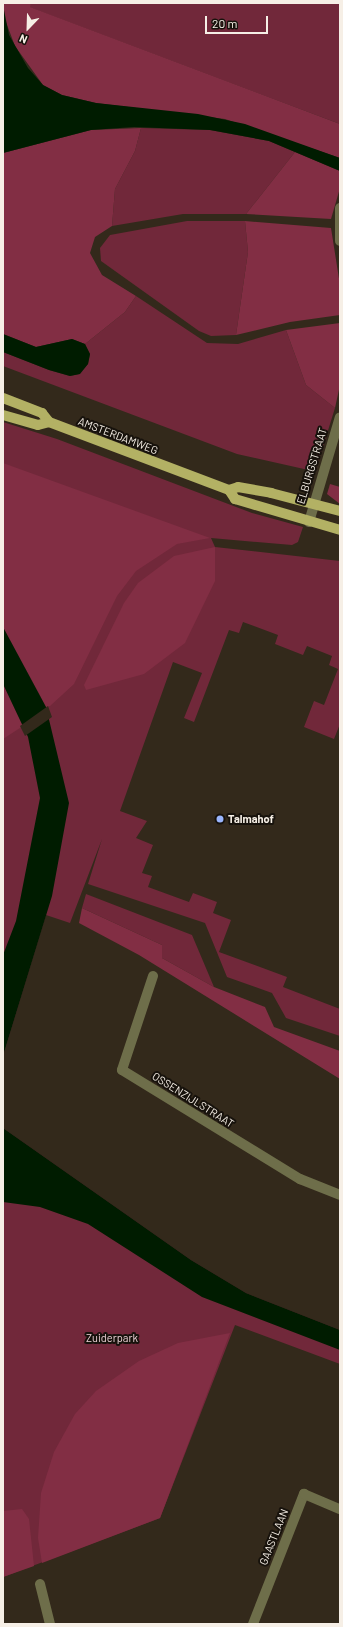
<!DOCTYPE html>
<html>
<head>
<meta charset="utf-8">
<style>
  body { margin:0 }
  #map { position:relative; width:343px; height:1627px; overflow:hidden; background:#33291b; font-family:Barlow,sans-serif }
  div>[style] { position:absolute }
  .green>* { inset:0; background:#71283a }
  .forest>* { inset:0; background:#822e44 }
  .water>* { inset:0; background:#001c00 }
  .pier>* { inset:0; background:#33291b }
  .minor>* { height:10px; margin:-5px; padding:0 5px; transform-origin:5px; border-radius:5px; background:#6e6e4a }
  .major>* { height:10px; margin:-5px; padding:0 5px; transform-origin:5px; border-radius:5px; background:#b3b164 }
  .dots>* { width:11px; height:11px; translate:-50% -50%; box-sizing:border-box; border:2px solid #17120c; border-radius:50% }
  span { translate:-50% -50%; white-space:nowrap; text-align:center; line-height:1.15; -webkit-text-stroke:4px #17120c; paint-order:stroke }
  .street-label { font-size:11px; color:#f6efe6 }
  .poi-label { font-size:11px; color:#f6efe6; font-weight:700 }
  .left { translate:0 -50%; text-align:left }
  .park-label { font-size:11px; color:#efd5d9 }
  .frame { position:absolute; inset:0; border:4px solid #f6efe6; pointer-events:none }
  .north { position:absolute; left:8px; top:8px; width:40px; height:40px; -webkit-text-stroke:3px #17120c; paint-order:stroke; rotate:203deg; font-size:11px; font-weight:700; line-height:16px; text-align:center; color:#f6efe6 }
  .north::after { content:''; display:block; margin:auto; width:14px; height:18px; background:#f6efe6; clip-path:polygon(50% 0,100% 100%,50% 72%,0 100%) }
  .scale { position:absolute; left:205px; top:16px; width:63px; height:18px; box-sizing:border-box; border:2px solid #f6efe6; border-top:0; padding-left:5px; font-size:12px; line-height:14px; white-space:nowrap; color:#f6efe6; -webkit-text-stroke:3px #17120c; paint-order:stroke }
</style>
</head>
<body>
<div id="map">
  <div class="green">
    <i style="clip-path:polygon(31px 3px,340px 3px,340px 124px,29px 7px)"></i>
    <i style="clip-path:polygon(141px 128px,210px 130px,269px 141px,295px 152px,246px 214px,183px 214px,112px 226px,115px 189px,135px 151px)"></i>
    <i style="clip-path:polygon(187px 221px,245px 221px,248px 252px,236px 335px,211px 336px,199px 331px,101px 261px,100px 248px,110px 235px)"></i>
    <i style="clip-path:polygon(136px 296px,207px 343px,238px 344px,286px 330px,306px 385px,335px 408px,316px 469px,304px 469px,237px 454px,3px 366px,3px 352px,49px 370px,70px 376px,79px 374px,88px 364px,90px 354px,85px 344px,125px 312px)"></i>
    <i style="clip-path:polygon(3px 422px,57px 439px,252px 513px,303px 527px,298px 542px,292px 545px,211px 538px,215px 547px,340px 561px,340px 724px,334px 739px,304px 727px,314px 701px,324px 705px,338px 669px,329px 665px,332px 656px,307px 646px,303px 655px,275px 644px,278px 635px,243px 622px,239px 633px,229px 630px,194px 722px,184px 718px,202px 673px,173px 662px,120px 811px,147px 821px,136px 838px,153px 845px,142px 873px,152px 876px,148px 887px,189px 902px,193px 893px,217px 902px,213px 913px,231px 920px,219px 952px,287px 977px,283px 987px,340px 1009px,340px 1036px,286px 1018px,272px 993px,227px 977px,205px 923px,88px 884px,102px 839px,70px 923px,46px 915px,3px 1056px)"></i>
    <i style="clip-path:polygon(86px 894px,192px 935px,214px 987px,162px 958px,162px 945px,82px 908px)"></i>
    <i style="clip-path:polygon(3px 1128px,191px 1260px,246px 1293px,340px 1330px,340px 1364px,235px 1325px,160px 1518px,3px 1577px)"></i>
  </div>
  <div class="forest">
    <i style="clip-path:polygon(3px 3px,31px 3px,30px 7px,340px 124px,340px 158px,225px 119px,96px 103px,62px 95px,43px 85px,15px 46px,4px 17px)"></i>
    <i style="clip-path:polygon(141px 128px,135px 151px,115px 189px,112px 226px,95px 237px,90px 253px,102px 275px,136px 296px,125px 312px,85px 344px,72px 339px,36px 347px,3px 334px,3px 153px,91px 130px)"></i>
    <i style="clip-path:polygon(295px 152px,340px 171px,340px 188px,331px 219px,246px 214px)"></i>
    <i style="clip-path:polygon(245px 221px,331px 228px,340px 285px,340px 315px,290px 322px,236px 335px,248px 252px)"></i>
    <i style="clip-path:polygon(340px 323px,340px 385px,335px 408px,306px 385px,286px 330px)"></i>
    <i style="clip-path:polygon(3px 463px,210px 538px,177px 544px,136px 571px,117px 596px,74px 684px,50px 706px,46px 707px,41px 697px,3px 627px)"></i>
    <i style="clip-path:polygon(330px 484px,340px 487px,340px 504px,327px 494px)"></i>
    <i style="clip-path:polygon(215px 547px,215px 581px,185px 643px,144px 674px,86px 690px,84px 685px,124px 603px,138px 583px,174px 556px)"></i>
    <i style="clip-path:polygon(3px 684px,23px 726px,3px 739px)"></i>
    <i style="clip-path:polygon(82px 908px,162px 945px,162px 958px,214px 987px,265px 1007px,274px 1027px,340px 1051px,340px 1079px,139px 955px,79px 923px)"></i>
    <i style="clip-path:polygon(230px 1333px,160px 1518px,42px 1563px,38px 1538px,41px 1493px,54px 1452px,75px 1414px,96px 1391px,139px 1361px,178px 1343px)"></i>
    <i style="clip-path:polygon(22px 1509px,29px 1519px,34px 1566px,3px 1577px,3px 1511px)"></i>
  </div>
  <div class="water">
    <i style="clip-path:polygon(3px 5px,9px 35px,28px 68px,43px 85px,62px 95px,96px 103px,198px 114px,245px 124px,340px 158px,340px 171px,269px 141px,210px 130px,134px 127px,91px 130px,3px 153px)"></i>
    <i style="clip-path:polygon(3px 334px,36px 347px,72px 339px,85px 344px,90px 354px,88px 364px,80px 374px,70px 376px,49px 370px,3px 352px)"></i>
    <i style="clip-path:polygon(3px 627px,46px 707px,69px 803px,52px 896px,3px 1056px,3px 955px,16px 921px,40px 798px,28px 737px,3px 684px)"></i>
    <i style="clip-path:polygon(3px 1128px,191px 1260px,246px 1293px,340px 1330px,340px 1350px,202px 1297px,88px 1224px,40px 1207px,3px 1202px)"></i>
  </div>
  <div class="pier">
    <i style="clip-path:polygon(48px 706px,52px 717px,25px 736px,20px 726px)"></i>
  </div>
  <div class="minor">
    <i style="left:340px;top:208px;width:33px;rotate:90deg"></i>
    <i style="left:309px;top:522px;width:109px;rotate:-73.6deg"></i>
    <i style="left:153px;top:976px;width:99px;rotate:108.3deg"></i>
    <i style="left:122px;top:1070px;width:209px;rotate:31.5deg"></i>
    <i style="left:300px;top:1179px;width:43px;rotate:21.8deg"></i>
    <i style="left:40px;top:1584px;width:41px;rotate:76deg"></i>
    <i style="left:253px;top:1624px;width:140px;rotate:-68.6deg"></i>
    <i style="left:304px;top:1494px;width:39px;rotate:23deg"></i>
  </div>
  <div class="major">
    <i style="left:3px;top:398px;width:42px;rotate:21deg"></i>
    <i style="left:42px;top:413px;width:11px;rotate:52deg"></i>
    <i style="left:49px;top:422px;width:192px;rotate:20.7deg"></i>
    <i style="left:229px;top:490px;width:11px;rotate:56deg"></i>
    <i style="left:235px;top:499px;width:109px;rotate:16.4deg"></i>
    <i style="left:3px;top:415px;width:36px;rotate:16deg"></i>
    <i style="left:38px;top:425px;width:11px;rotate:-15deg"></i>
    <i style="left:229px;top:490px;width:9px;rotate:-18deg"></i>
    <i style="left:238px;top:487px;width:34px;rotate:10deg"></i>
    <i style="left:271px;top:493px;width:71px;rotate:14.6deg"></i>
  </div>
  <div class="dots">
    <i style="left:220px;top:819px;background:#9ab5fd"></i>
  </div>
  <div class="street-label">
    <span style="left:118px;top:436px;rotate:21deg">AMSTERDAMWEG</span>
    <span style="left:312px;top:466px;rotate:-73deg">ELBURGSTRAAT</span>
    <span style="left:193px;top:1100px;rotate:32deg">OSSENZIJLSTRAAT</span>
    <span style="left:274px;top:1537px;rotate:-68deg">GAASTLAAN</span>
  </div>
  <div class="poi-label">
    <span class="left" style="left:228px;top:819px">Talmahof</span>
  </div>
  <div class="park-label">
    <span style="left:112px;top:1338px">Zuiderpark</span>
  </div>
  <div class="frame"></div>
  <div class="north">N</div>
  <div class="scale">20 m</div>
</div>
</body>
</html>
